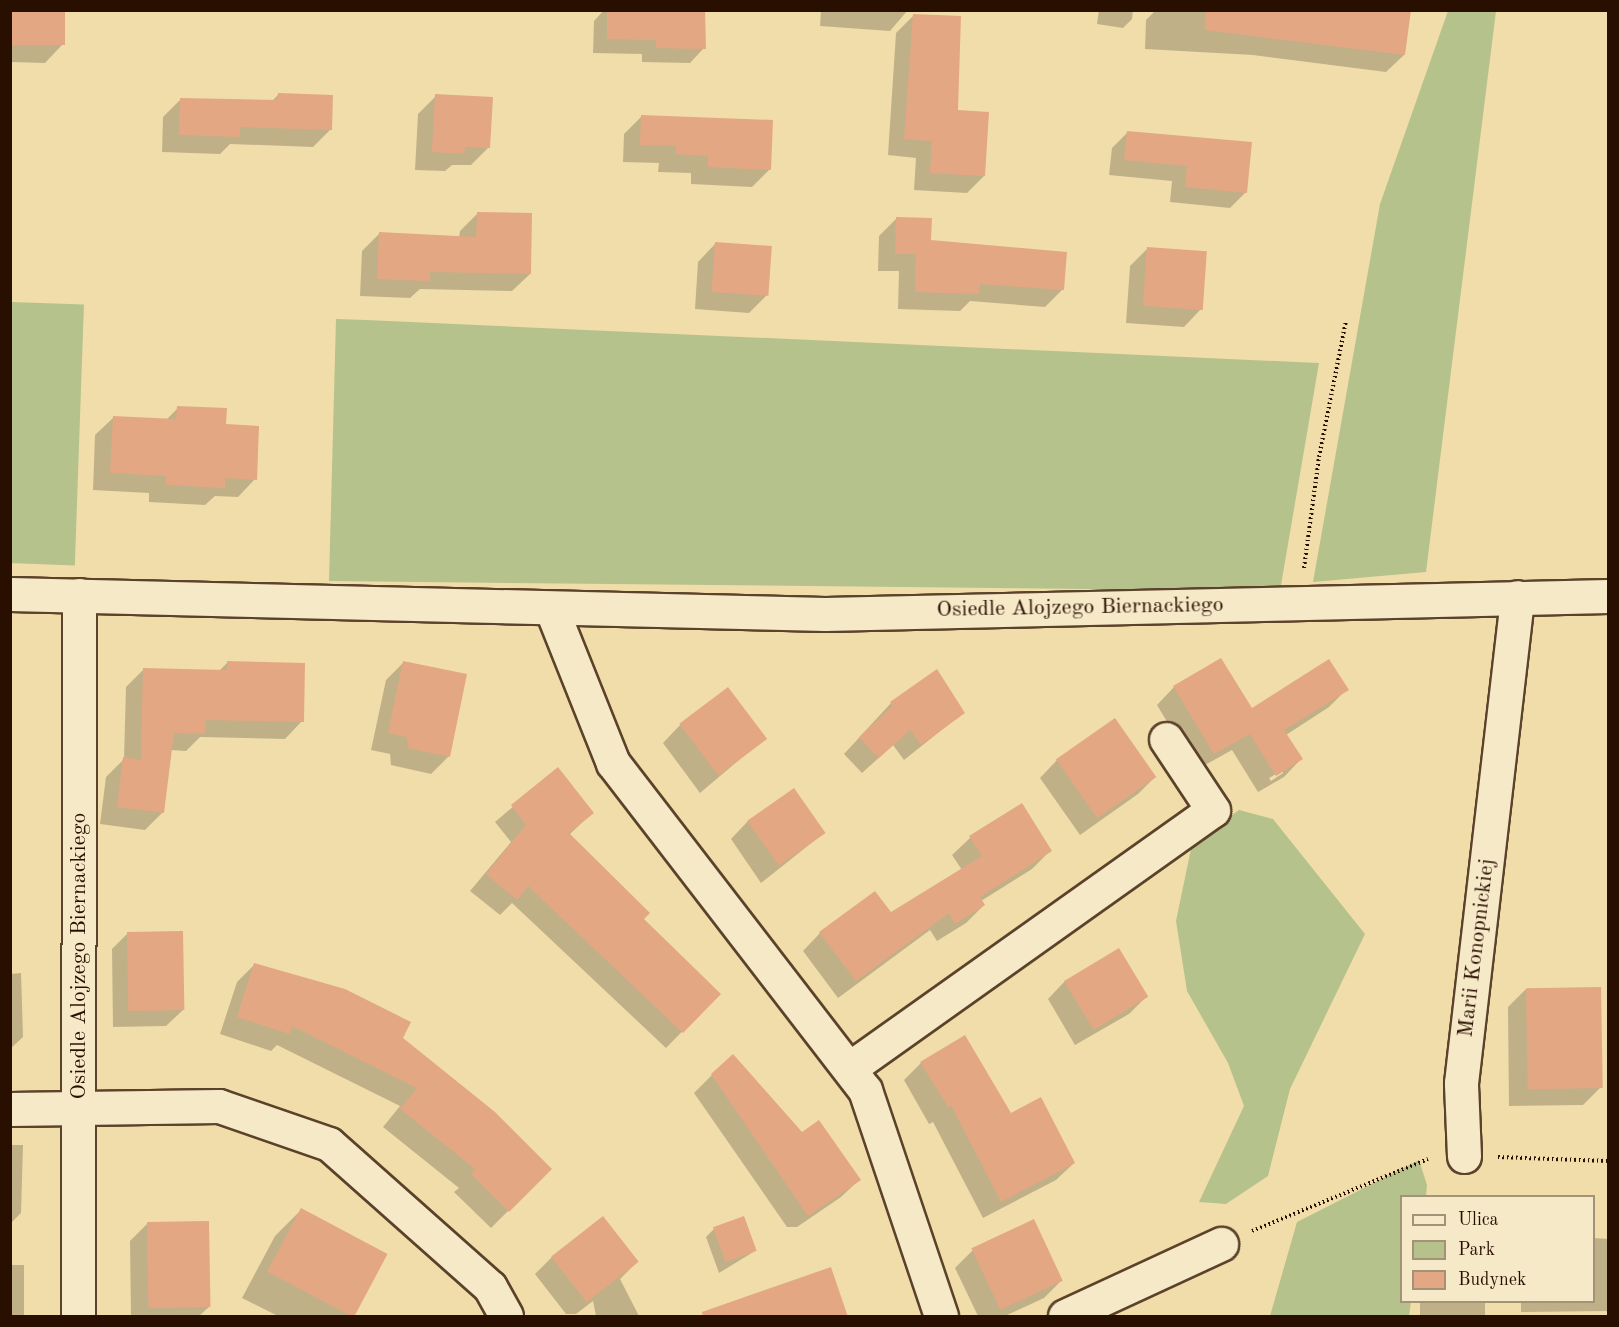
<!DOCTYPE html>
<html>
<head>
<meta charset="utf-8">
<style>
  body { margin:0 }
  #map { position:relative; width:1619px; height:1327px; overflow:hidden; background:#f1ddaa; font-family:"Old Standard TT",serif }
  div>[style] { position:absolute }
  .green>* { inset:0; background:#b6c28c; transform-origin:0 0 }
  .shadow>* { inset:0; background:#0003; transform-origin:0 0 }
  .building>* { inset:0; background:#e4a783; transform-origin:0 0 }
  .path>* { height:4px; margin-top:-2px; transform-origin:0; background:repeating-linear-gradient(90deg,#290f00 0 1.5px,transparent 0 4.5px) }
  .roads { filter:drop-shadow(2px 0 #5b422a) drop-shadow(-2px 0 #5b422a) drop-shadow(0 2px #5b422a) drop-shadow(0 -2px #5b422a) }
  .street>* { height:33px; margin:-16.5px; padding:0 16.5px; transform-origin:16.5px; border-radius:16.5px; background:#f6e9c8 }
  span { translate:-50% -50%; white-space:nowrap; text-align:center; line-height:1.15; -webkit-text-stroke:5px #f6e9c8; paint-order:stroke }
  .street-label { font-size:22px; color:#290f00 }
  .frame { position:absolute; inset:0; border:12px solid #290f00; pointer-events:none }
  .legend { position:absolute; left:1400px; top:1195px; width:195px; height:108px; box-sizing:border-box; background:#f6e9c8; border:2px solid #a49278; margin:0; padding:8px 10px; list-style:none; font-size:18px; color:#290f00 }
  .legend li { display:flex; align-items:center; gap:12px; height:30px }
  .legend b { width:30px; border:2px solid #a49278 }
</style>
</head>
<body>
<div id="map">
  <div class="green">
    <i style="clip-path:polygon(1448px 11px,1496px 11px,1426px 572px,1313px 582px,1380px 204px)"></i>
    <i style="left:11px;top:302px;width:73px;height:261px;rotate:2deg"></i>
    <i style="clip-path:polygon(336px 319px,366px 320px,1319px 363px,1280px 591px,329px 581px)"></i>
    <i style="clip-path:polygon(1239px 810px,1273px 819px,1365px 934px,1290px 1089px,1268px 1176px,1226px 1204px,1199px 1202px,1244px 1106px,1228px 1063px,1187px 991px,1176px 921px,1192px 844px)"></i>
    <i style="clip-path:polygon(1419px 1160px,1427px 1185px,1426px 1196px,1402px 1196px,1402px 1302px,1411px 1302px,1409px 1316px,1270px 1316px,1297px 1222px)"></i>
  </div>
  <div class="shadow">
    <i style="clip-path:polygon(10px 10px,62px 45px,45px 63px,10px 62px)"></i>
    <i style="clip-path:polygon(604px 10px,704px 10px,704px 48px,690px 63px,642px 62px,642px 54px,593px 53px,594px 21px)"></i>
    <i style="clip-path:polygon(821px 10px,908px 10px,890px 31px,820px 26px)"></i>
    <i style="clip-path:polygon(1099px 10px,1133px 10px,1132px 19px,1123px 28px,1097px 24px)"></i>
    <i style="clip-path:polygon(1156px 10px,1409px 10px,1404px 55px,1386px 72px,1253px 55px,1145px 49px,1146px 20px)"></i>
    <i style="clip-path:polygon(913px 16px,984px 176px,967px 193px,914px 190px,916px 158px,888px 155px,896px 33px)"></i>
    <i style="clip-path:polygon(278px 95px,331px 129px,313px 147px,230px 144px,220px 154px,162px 152px,163px 117px,180px 100px,272px 101px)"></i>
    <i style="clip-path:polygon(436px 96px,488px 148px,471px 165px,452px 165px,445px 171px,415px 170px,418px 114px)"></i>
    <i style="clip-path:polygon(642px 116px,770px 169px,752px 187px,691px 184px,691px 173px,658px 172px,659px 163px,623px 162px,624px 134px)"></i>
    <i style="clip-path:polygon(1128px 132px,1246px 192px,1230px 208px,1170px 202px,1172px 181px,1109px 175px,1112px 148px)"></i>
    <i style="clip-path:polygon(477px 214px,530px 274px,512px 291px,420px 289px,410px 298px,360px 296px,362px 251px,379px 234px,459px 238px,460px 231px)"></i>
    <i style="clip-path:polygon(897px 218px,930px 241px,1063px 289px,1045px 307px,970px 301px,960px 311px,898px 309px,899px 271px,878px 271px,879px 236px)"></i>
    <i style="clip-path:polygon(715px 244px,767px 295px,749px 313px,695px 309px,698px 262px)"></i>
    <i style="clip-path:polygon(1148px 248px,1201px 309px,1184px 327px,1126px 323px,1130px 266px)"></i>
    <i style="clip-path:polygon(178px 408px,224px 426px,255px 479px,238px 497px,215px 496px,205px 505px,149px 502px,149px 493px,93px 490px,95px 435px,113px 418px,166px 420px)"></i>
    <i style="clip-path:polygon(228px 662px,302px 721px,285px 739px,200px 737px,186px 751px,170px 750px,163px 812px,145px 830px,100px 824px,106px 777px,124px 759px,126px 687px,144px 669px,219px 671px)"></i>
    <i style="clip-path:polygon(404px 662px,449px 756px,431px 774px,391px 765px,390px 754px,371px 750px,386px 680px)"></i>
    <i style="clip-path:polygon(evenodd,1174px 687px,1251px 710px,1347px 689px,1329px 707px,1286px 735px,1301px 759px,1284px 777px,1258px 792px,1232px 750px,1196px 770px,1157px 705px,1174px 687px,1283px 770px,1283px 773px,1271px 781px,1269px 778px,1283px 770px)"></i>
    <i style="clip-path:polygon(891px 703px,963px 713px,904px 760px,893px 745px,862px 773px,844px 754px)"></i>
    <i style="clip-path:polygon(680px 725px,765px 738px,700px 793px,663px 743px)"></i>
    <i style="clip-path:polygon(1057px 760px,1155px 777px,1138px 794px,1080px 835px,1040px 778px)"></i>
    <i style="clip-path:polygon(557px 769px,592px 813px,569px 835px,642px 919px,719px 994px,666px 1048px,512px 903px,500px 915px,470px 891px,511px 842px,495px 822px)"></i>
    <i style="clip-path:polygon(1021px 805px,1050px 851px,1032px 869px,981px 901px,984px 905px,966px 923px,937px 941px,930px 930px,838px 998px,803px 951px,820px 933px,891px 914px,962px 870px,952px 855px,970px 838px)"></i>
    <i style="clip-path:polygon(748px 821px,824px 833px,761px 883px,731px 839px)"></i>
    <i style="clip-path:polygon(128px 933px,183px 1010px,166px 1026px,113px 1027px,112px 949px)"></i>
    <i style="clip-path:polygon(255px 964px,401px 1039px,550px 1169px,491px 1228px,454px 1192px,459px 1188px,383px 1127px,400px 1106px,277px 1045px,271px 1051px,220px 1034px,237px 982px)"></i>
    <i style="clip-path:polygon(21px 973px,23px 1037px,10px 1049px,10px 974px)"></i>
    <i style="clip-path:polygon(1065px 981px,1146px 997px,1129px 1014px,1075px 1045px,1048px 999px)"></i>
    <i style="clip-path:polygon(1526px 989px,1601px 1087px,1583px 1105px,1509px 1106px,1508px 1007px)"></i>
    <i style="clip-path:polygon(921px 1063px,1011px 1115px,1074px 1163px,1056px 1180px,983px 1218px,933px 1122px,929px 1124px,904px 1080px)"></i>
    <i style="clip-path:polygon(712px 1075px,802px 1134px,859px 1180px,841px 1197px,797px 1227px,787px 1227px,694px 1093px)"></i>
    <i style="clip-path:polygon(10px 1145px,23px 1145px,21px 1213px,10px 1224px)"></i>
    <i style="clip-path:polygon(301px 1210px,386px 1255px,353px 1316px,278px 1316px,242px 1298px,275px 1236px)"></i>
    <i style="clip-path:polygon(148px 1223px,209px 1307px,199px 1316px,131px 1316px,130px 1241px)"></i>
    <i style="clip-path:polygon(714px 1229px,755px 1251px,719px 1273px,706px 1237px)"></i>
    <i style="clip-path:polygon(1594px 1238px,1608px 1239px,1608px 1311px,1521px 1312px,1521px 1302px,1594px 1302px)"></i>
    <i style="clip-path:polygon(973px 1250px,1061px 1281px,1044px 1298px,1005px 1316px,978px 1316px,955px 1268px)"></i>
    <i style="clip-path:polygon(552px 1257px,637px 1262px,620px 1279px,639px 1316px,596px 1316px,593px 1301px,576px 1314px,566px 1314px,535px 1274px)"></i>
    <i style="left:10px;top:1265px;width:14px;height:51px"></i>
    <i style="left:1420px;top:1302px;width:65px;height:14px"></i>
  </div>
  <div class="building">
    <i style="left:10px;top:10px;width:55px;height:35px"></i>
    <i style="clip-path:polygon(607px 10px,705px 10px,706px 49px,656px 48px,656px 40px,607px 39px)"></i>
    <i style="clip-path:polygon(1206px 10px,1411px 10px,1405px 55px,1205px 30px)"></i>
    <i style="clip-path:polygon(913px 14px,961px 16px,958px 110px,989px 112px,985px 176px,930px 173px,932px 141px,904px 139px)"></i>
    <i style="clip-path:polygon(278px 93px,333px 95px,332px 130px,240px 127px,240px 137px,179px 135px,180px 98px,277px 100px)"></i>
    <i style="clip-path:polygon(435px 94px,493px 97px,490px 148px,465px 147px,464px 154px,432px 152px)"></i>
    <i style="clip-path:polygon(641px 115px,773px 120px,771px 170px,708px 167px,708px 156px,675px 154px,676px 146px,640px 145px)"></i>
    <i style="clip-path:polygon(1127px 131px,1252px 142px,1247px 193px,1185px 187px,1187px 166px,1124px 160px)"></i>
    <i style="clip-path:polygon(477px 212px,532px 213px,531px 274px,430px 272px,430px 281px,377px 279px,379px 232px,476px 237px)"></i>
    <i style="clip-path:polygon(896px 217px,932px 218px,931px 240px,1067px 252px,1064px 290px,980px 284px,979px 294px,915px 292px,916px 254px,895px 254px)"></i>
    <i style="left:715px;top:242px;width:57px;height:50px;rotate:4deg"></i>
    <i style="left:1147px;top:247px;width:60px;height:59px;rotate:4deg"></i>
    <i style="clip-path:polygon(177px 406px,227px 408px,226px 424px,259px 426px,257px 480px,225px 478px,225px 488px,166px 485px,166px 476px,110px 473px,113px 416px,176px 419px)"></i>
    <i style="clip-path:polygon(1221px 658px,1252px 708px,1329px 659px,1349px 690px,1284px 730px,1303px 759px,1276px 776px,1250px 734px,1214px 754px,1173px 686px)"></i>
    <i style="clip-path:polygon(227px 661px,305px 663px,304px 722px,206px 720px,205px 734px,174px 733px,164px 813px,117px 807px,123px 757px,141px 760px,143px 668px,227px 670px)"></i>
    <i style="clip-path:polygon(403px 661px,467px 674px,450px 757px,408px 748px,407px 737px,388px 733px)"></i>
    <i style="clip-path:polygon(937px 669px,965px 713px,921px 745px,910px 730px,879px 758px,859px 737px,893px 706px,890px 702px)"></i>
    <i style="left:728px;top:687px;width:65px;height:61px;rotate:53deg"></i>
    <i style="left:1115px;top:718px;width:72px;height:72px;rotate:55deg"></i>
    <i style="clip-path:polygon(558px 767px,594px 813px,569px 833px,650px 913px,644px 919px,721px 994px,683px 1033px,528px 886px,517px 900px,486px 874px,526px 825px,511px 805px)"></i>
    <i style="left:794px;top:788px;width:55px;height:57px;rotate:55deg"></i>
    <i style="clip-path:polygon(1022px 803px,1052px 851px,980px 897px,985px 905px,955px 924px,949px 913px,856px 981px,819px 932px,875px 891px,891px 912px,982px 856px,969px 836px)"></i>
    <i style="left:183px;top:931px;width:79px;height:56px;rotate:89deg"></i>
    <i style="left:1119px;top:948px;width:57px;height:64px;rotate:59deg"></i>
    <i style="clip-path:polygon(254px 963px,345px 989px,411px 1022px,403px 1038px,495px 1112px,552px 1169px,509px 1212px,471px 1174px,475px 1169px,400px 1109px,417px 1088px,292px 1026px,290px 1034px,237px 1017px)"></i>
    <i style="left:1601px;top:987px;width:101px;height:75px;rotate:89deg"></i>
    <i style="clip-path:polygon(965px 1035px,1011px 1113px,1041px 1097px,1075px 1163px,1001px 1202px,951px 1105px,948px 1107px,920px 1062px)"></i>
    <i style="clip-path:polygon(733px 1054px,802px 1132px,819px 1120px,861px 1180px,808px 1216px,711px 1074px)"></i>
    <i style="left:301px;top:1208px;width:98px;height:72px;rotate:28deg"></i>
    <i style="left:603px;top:1216px;width:58px;height:66px;rotate:52deg"></i>
    <i style="left:744px;top:1216px;width:37px;height:33px;rotate:70deg"></i>
    <i style="left:1034px;top:1219px;width:68px;height:69px;rotate:65deg"></i>
    <i style="left:209px;top:1221px;width:86px;height:62px;rotate:89deg"></i>
    <i style="clip-path:polygon(831px 1267px,848px 1317px,703px 1317px,702px 1312px)"></i>
  </div>
  <div class="path">
    <i style="left:1304px;top:568px;width:112px;rotate:-82.3deg"></i>
    <i style="left:1319px;top:457px;width:139px;rotate:-78.8deg"></i>
    <i style="left:1498px;top:1157px;width:110px;rotate:2.1deg"></i>
    <i style="left:1252px;top:1231px;width:190px;rotate:-22.2deg"></i>
  </div>
  <div class="roads">
    <div class="street">
      <i style="left:10px;top:594px;width:815px;rotate:1.41deg"></i>
      <i style="left:825px;top:614px;width:783px;rotate:-1.32deg"></i>
      <i style="left:551px;top:608px;width:167px;rotate:68.2deg"></i>
      <i style="left:613px;top:763px;width:413px;rotate:52.4deg"></i>
      <i style="left:865px;top:1090px;width:238px;rotate:71.4deg"></i>
      <i style="left:850px;top:1068px;width:445px;rotate:-35.4deg"></i>
      <i style="left:1213px;top:810px;width:85px;rotate:-123.5deg"></i>
      <i style="left:10px;top:1109px;width:209px;rotate:-0.8deg"></i>
      <i style="left:219px;top:1106px;width:116px;rotate:19.1deg"></i>
      <i style="left:329px;top:1144px;width:215px;rotate:41.6deg"></i>
      <i style="left:490px;top:1287px;width:33px;rotate:61deg"></i>
      <i style="left:1464px;top:1156px;width:73px;rotate:-92.4deg"></i>
      <i style="left:1461px;top:1083px;width:489px;rotate:-83.4deg"></i>
      <i style="left:78px;top:1316px;width:721px;rotate:-89.92deg"></i>
      <i style="left:1065px;top:1316px;width:172px;rotate:-24.8deg"></i>
    </div>
  </div>
  <div class="street-label">
    <span style="left:1080px;top:608px;rotate:-1deg">Osiedle Alojzego Biernackiego</span>
    <span style="left:1477px;top:948px;rotate:-83deg">Marii Konopnickiej</span>
    <span style="left:80px;top:956px;rotate:-90deg">Osiedle Alojzego Biernackiego</span>
  </div>
  <div class="frame"></div>
  <ul class="legend">
  <li><b style="height:8px;background:#f6e9c8"></b>Ulica</li>
  <li><b style="height:16px;background:#b6c28c"></b>Park</li>
  <li><b style="height:16px;background:#e4a783"></b>Budynek</li>
  </ul>
</div>
</body>
</html>
